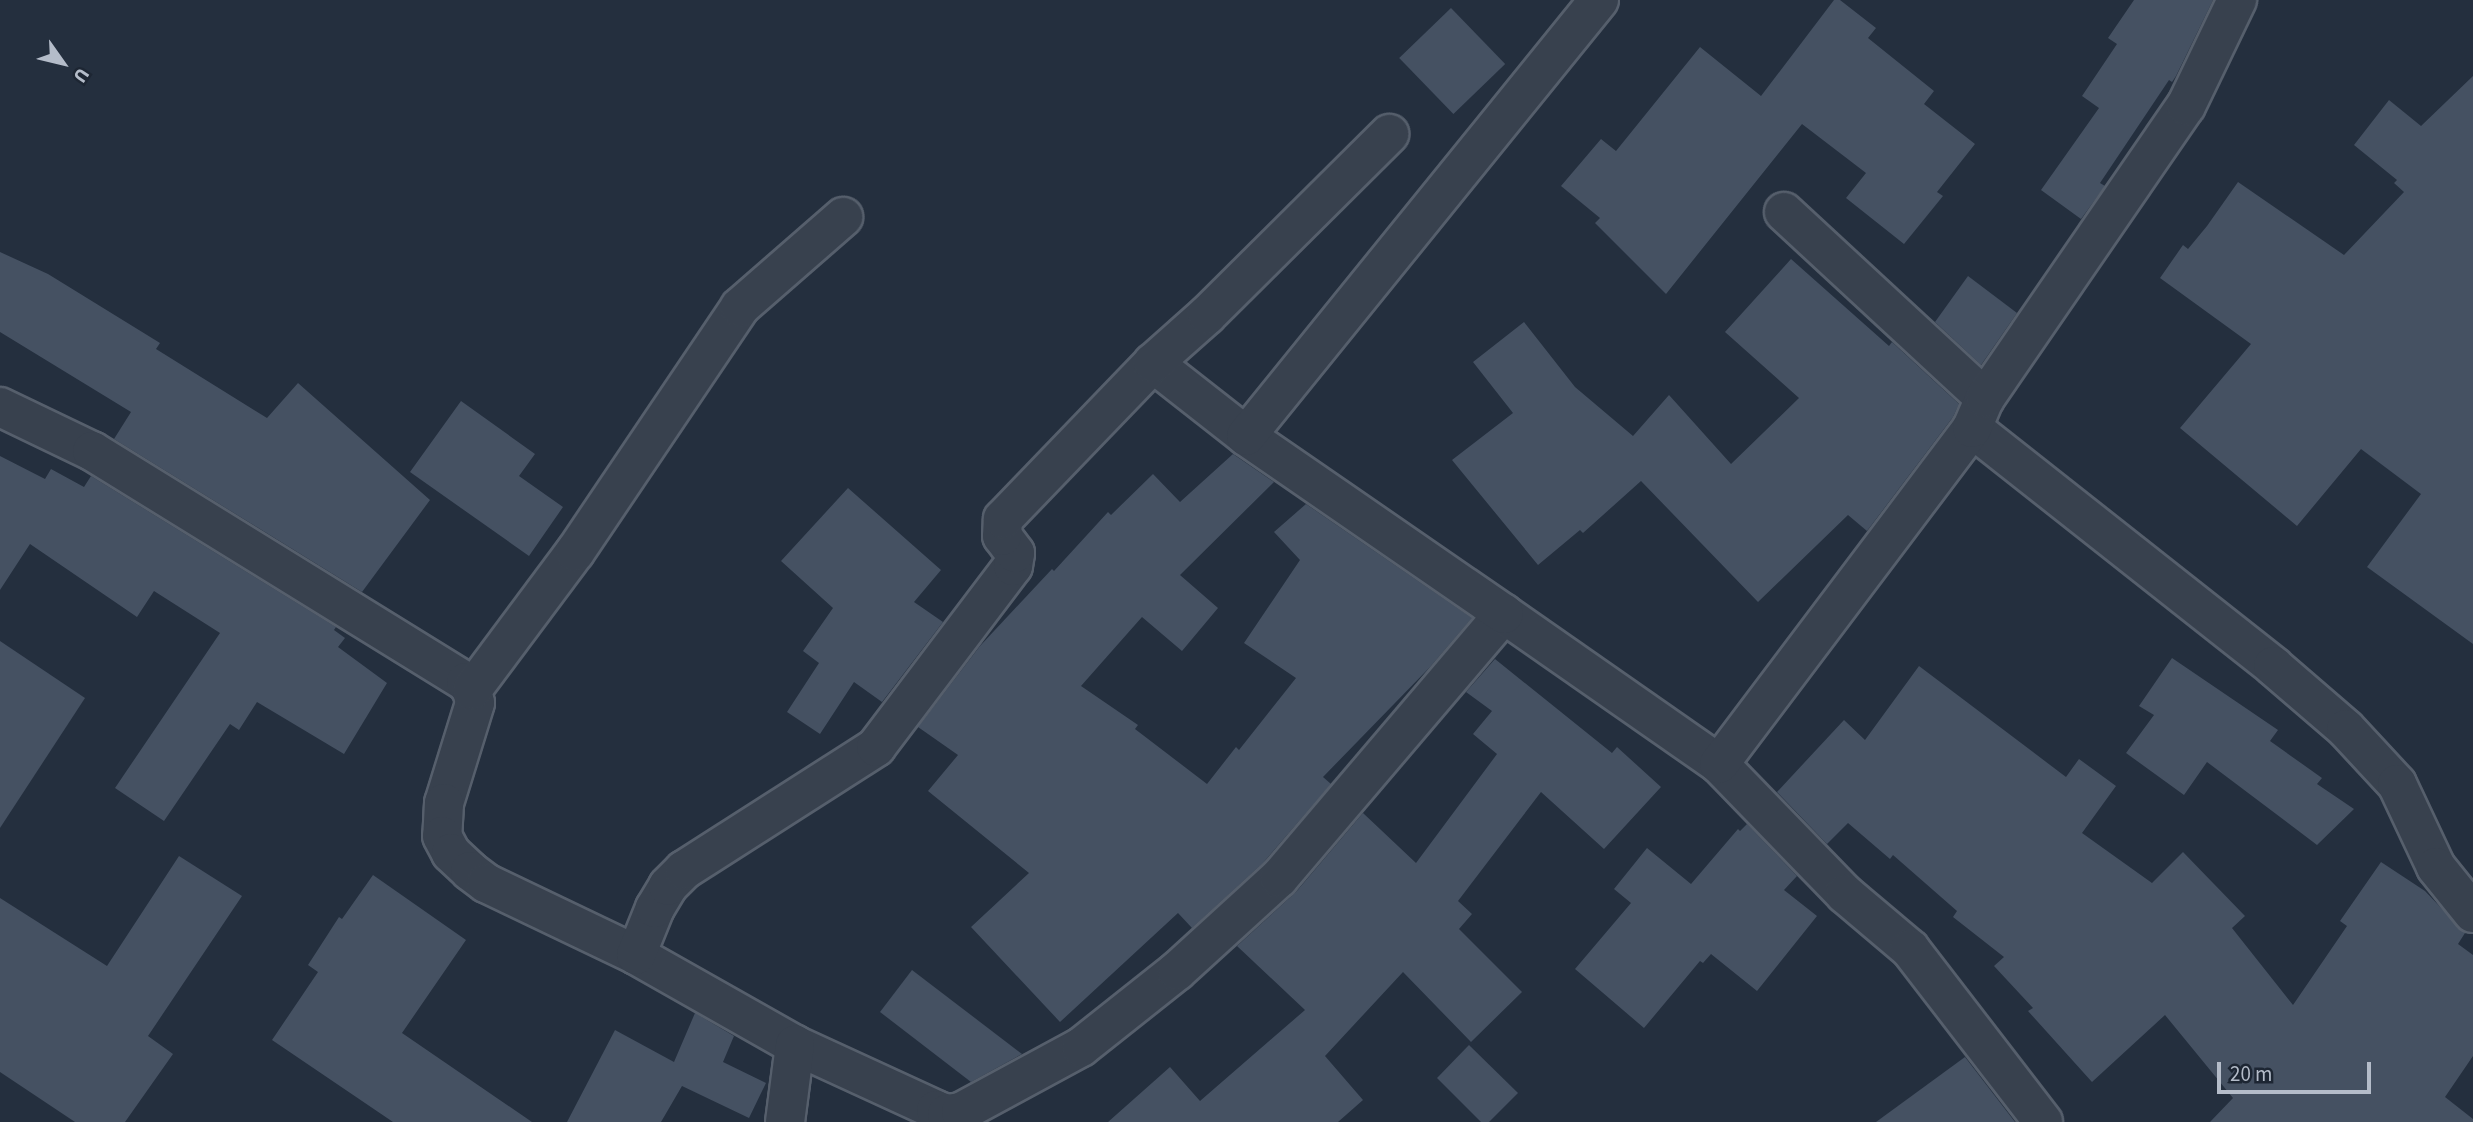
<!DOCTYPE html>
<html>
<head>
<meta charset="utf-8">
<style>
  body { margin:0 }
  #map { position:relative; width:2473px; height:1122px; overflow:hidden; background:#242f3e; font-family:"Source Sans 3",sans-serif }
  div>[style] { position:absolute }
  .building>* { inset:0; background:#455162; transform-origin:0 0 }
  .roads { filter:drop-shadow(2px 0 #565f6c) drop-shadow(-2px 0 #565f6c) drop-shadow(0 2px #565f6c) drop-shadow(0 -2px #565f6c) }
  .minor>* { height:38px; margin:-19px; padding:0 19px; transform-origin:19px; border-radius:19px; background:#38414e }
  span { translate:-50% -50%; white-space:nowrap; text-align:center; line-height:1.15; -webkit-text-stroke:6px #1d2633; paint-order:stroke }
  .north { position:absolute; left:28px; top:28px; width:70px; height:70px; -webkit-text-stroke:5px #1d2633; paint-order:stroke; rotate:124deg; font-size:19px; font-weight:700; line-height:28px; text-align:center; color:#b4bcc9 }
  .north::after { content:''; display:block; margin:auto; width:24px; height:32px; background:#b4bcc9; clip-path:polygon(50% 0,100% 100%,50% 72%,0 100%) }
  .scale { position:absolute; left:2217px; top:1062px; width:154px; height:32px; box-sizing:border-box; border:4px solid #b4bcc9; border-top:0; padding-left:9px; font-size:21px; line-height:24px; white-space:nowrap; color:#b4bcc9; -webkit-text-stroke:5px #1d2633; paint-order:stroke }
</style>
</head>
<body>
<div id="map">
  <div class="building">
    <i style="clip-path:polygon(1834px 0,1840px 0,1876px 28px,1868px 38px,1934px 91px,1924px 104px,1975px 144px,1937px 192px,1943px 196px,1904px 244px,1846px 198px,1866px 173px,1802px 124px,1666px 294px,1595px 223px,1600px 218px,1561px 186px,1601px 139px,1616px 151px,1700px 47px,1761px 96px)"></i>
    <i style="clip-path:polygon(2134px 0,2213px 0,2176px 76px,2172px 82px,2169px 80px,2100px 183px,2105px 186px,2081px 219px,2041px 190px,2099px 108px,2082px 96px,2117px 44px,2108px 38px)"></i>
    <i style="left:1451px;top:8px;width:78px;height:72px;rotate:46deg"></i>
    <i style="clip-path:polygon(2473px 76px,2473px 644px,2367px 567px,2421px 494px,2361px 449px,2297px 526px,2180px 428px,2251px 344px,2160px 278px,2183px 245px,2188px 249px,2207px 226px,2238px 182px,2344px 255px,2404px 192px,2394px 183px,2397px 180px,2354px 145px,2389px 100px,2421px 126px)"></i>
    <i style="clip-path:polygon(0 252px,48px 274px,160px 343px,156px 349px,267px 418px,298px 383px,430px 500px,362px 592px,114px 439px,131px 412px,0 332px)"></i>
    <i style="clip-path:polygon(1791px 259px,1889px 346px,1892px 342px,1959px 404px,1953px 417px,1867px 531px,1848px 515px,1758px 602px,1641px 481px,1583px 533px,1580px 530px,1538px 565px,1452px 460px,1513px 413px,1473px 362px,1524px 322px,1575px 387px,1633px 436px,1669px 395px,1731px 464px,1799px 398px,1725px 332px)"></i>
    <i style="clip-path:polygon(1968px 276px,2017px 313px,1981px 365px,1935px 322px)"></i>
    <i style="clip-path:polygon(461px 401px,535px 454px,519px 476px,563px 507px,529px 556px,410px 472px)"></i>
    <i style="clip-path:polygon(1233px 454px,1274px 482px,1180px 575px,1218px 608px,1182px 651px,1142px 617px,1081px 686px,1138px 725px,1135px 729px,1207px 784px,1236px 747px,1239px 750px,1296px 678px,1244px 643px,1300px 560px,1274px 532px,1306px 504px,1472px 618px,1430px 667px,1323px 777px,1331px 784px,1263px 863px,1192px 928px,1178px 913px,1060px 1022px,971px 927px,1029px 873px,928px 791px,958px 755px,918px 727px,980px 646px,1052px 569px,1054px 571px,1108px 512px,1111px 515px,1153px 474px,1180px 502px)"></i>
    <i style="clip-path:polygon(0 456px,45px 479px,51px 469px,84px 487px,91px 476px,336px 627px,334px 630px,345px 638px,338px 647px,387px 683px,344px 754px,257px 702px,239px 730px,230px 724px,164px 821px,115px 788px,220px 633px,154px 591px,137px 617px,30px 544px,0 590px)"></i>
    <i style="clip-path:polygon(848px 488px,941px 570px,914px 602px,943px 622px,882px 702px,854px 682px,820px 734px,787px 712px,819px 663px,803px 651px,833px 608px,781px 561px)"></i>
    <i style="clip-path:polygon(0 641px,85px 698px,0 828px)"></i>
    <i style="clip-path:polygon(2172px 658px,2278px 730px,2270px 741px,2322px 778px,2317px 784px,2354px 809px,2317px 845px,2207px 762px,2184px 795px,2126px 753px,2154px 715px,2139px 706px)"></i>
    <i style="clip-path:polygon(1495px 659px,1612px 753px,1617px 747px,1661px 787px,1604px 849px,1541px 792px,1458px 901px,1472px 914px,1459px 929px,1522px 992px,1471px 1042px,1403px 972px,1325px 1056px,1363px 1100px,1338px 1122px,1108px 1122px,1170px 1067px,1200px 1101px,1305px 1010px,1237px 946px,1296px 892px,1363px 813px,1416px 863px,1497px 754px,1473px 734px,1492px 711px,1466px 692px)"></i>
    <i style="clip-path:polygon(1919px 666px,2066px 777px,2079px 759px,2116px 786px,2082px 833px,2152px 883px,2183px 852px,2245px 916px,2232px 928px,2293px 1005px,2347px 926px,2340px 921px,2381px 862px,2425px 891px,2465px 933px,2458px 944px,2473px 955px,2473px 1056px,2445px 1097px,2473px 1119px,2473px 1122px,2210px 1122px,2233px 1098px,2165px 1015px,2092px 1082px,2028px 1011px,2033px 1008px,1994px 966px,2004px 957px,1953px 917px,1957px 911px,1893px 855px,1890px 859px,1848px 823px,1827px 844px,1777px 792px,1844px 720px,1865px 740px)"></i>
    <i style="clip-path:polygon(1747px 824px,1797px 876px,1784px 890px,1817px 916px,1757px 991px,1711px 954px,1703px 963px,1700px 961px,1644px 1028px,1575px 969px,1631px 903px,1614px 889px,1647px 848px,1691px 884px,1738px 829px,1740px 831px)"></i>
    <i style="clip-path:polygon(179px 856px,242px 896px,148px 1036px,173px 1054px,125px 1122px,75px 1122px,0 1072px,0 898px,107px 966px)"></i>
    <i style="clip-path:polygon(373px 875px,466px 940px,402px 1033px,532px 1122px,393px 1122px,272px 1040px,318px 972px,308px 965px,339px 917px,342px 919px)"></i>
    <i style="clip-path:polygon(912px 970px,1022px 1054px,971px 1082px,880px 1012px)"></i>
    <i style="clip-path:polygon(695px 1013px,734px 1036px,723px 1062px,766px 1083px,749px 1118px,682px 1086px,661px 1122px,567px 1122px,615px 1030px,674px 1062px)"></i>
    <i style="clip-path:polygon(1469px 1045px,1518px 1093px,1489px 1122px,1481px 1122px,1437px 1078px)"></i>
    <i style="clip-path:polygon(1965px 1057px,2015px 1122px,1876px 1122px)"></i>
  </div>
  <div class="roads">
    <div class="minor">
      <i style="left:1784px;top:212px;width:274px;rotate:42.8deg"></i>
      <i style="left:1153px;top:363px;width:118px;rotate:38.1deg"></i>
      <i style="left:0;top:407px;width:102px;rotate:25.6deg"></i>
      <i style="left:92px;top:451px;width:440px;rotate:31.7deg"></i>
      <i style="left:466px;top:682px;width:10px;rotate:53deg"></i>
      <i style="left:472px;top:690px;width:13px;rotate:77deg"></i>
      <i style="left:475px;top:703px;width:105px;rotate:107.2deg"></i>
      <i style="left:444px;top:803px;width:33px;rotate:93deg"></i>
      <i style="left:442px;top:836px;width:19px;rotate:62deg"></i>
      <i style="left:451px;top:853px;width:26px;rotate:43deg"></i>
      <i style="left:470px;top:871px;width:20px;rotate:37deg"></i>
      <i style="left:486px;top:883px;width:166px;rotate:25.6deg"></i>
      <i style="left:636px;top:955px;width:183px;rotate:29.5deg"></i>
      <i style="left:795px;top:1045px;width:155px;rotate:24.7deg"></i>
      <i style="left:936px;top:1110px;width:12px;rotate:20deg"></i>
      <i style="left:947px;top:1114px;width:14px;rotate:-8deg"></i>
      <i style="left:961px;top:1112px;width:136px;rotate:-28.4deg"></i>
      <i style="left:1081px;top:1047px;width:122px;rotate:-38.4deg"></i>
      <i style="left:1177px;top:971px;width:138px;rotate:-42.4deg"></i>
      <i style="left:1279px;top:878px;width:347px;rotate:-49.6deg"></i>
      <i style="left:1504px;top:614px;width:262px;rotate:34.9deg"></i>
      <i style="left:1719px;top:764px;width:181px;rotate:45.9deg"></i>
      <i style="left:1845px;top:894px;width:85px;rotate:40.2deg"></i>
      <i style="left:1910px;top:949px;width:218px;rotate:52.4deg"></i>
      <i style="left:1972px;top:428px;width:384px;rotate:38.3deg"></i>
      <i style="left:2273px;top:666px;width:96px;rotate:40.8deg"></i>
      <i style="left:2346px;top:729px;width:75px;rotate:47.2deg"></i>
      <i style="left:2397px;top:784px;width:92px;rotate:64.8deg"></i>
      <i style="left:2436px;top:867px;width:59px;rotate:51.2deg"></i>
      <i style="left:1504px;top:614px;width:313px;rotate:-145.4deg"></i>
      <i style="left:1246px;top:436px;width:561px;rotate:-51.01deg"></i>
      <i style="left:472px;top:690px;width:172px;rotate:-53.3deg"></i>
      <i style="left:575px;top:552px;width:295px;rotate:-56deg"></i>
      <i style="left:740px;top:307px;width:137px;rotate:-41.1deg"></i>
      <i style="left:1719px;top:764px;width:421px;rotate:-53deg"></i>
      <i style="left:1972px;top:428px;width:33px;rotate:-67deg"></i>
      <i style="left:1985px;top:398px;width:354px;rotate:-55.5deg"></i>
      <i style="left:2186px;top:106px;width:118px;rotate:-64.3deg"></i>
      <i style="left:636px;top:955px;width:51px;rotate:-68deg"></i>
      <i style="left:655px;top:908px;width:26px;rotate:-59deg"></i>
      <i style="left:668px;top:886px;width:23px;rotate:-45deg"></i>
      <i style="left:684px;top:870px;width:228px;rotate:-32.6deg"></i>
      <i style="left:876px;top:747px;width:227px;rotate:-52.9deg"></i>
      <i style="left:1013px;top:566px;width:13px;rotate:-81deg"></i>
      <i style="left:1015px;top:553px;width:21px;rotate:-127deg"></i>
      <i style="left:1002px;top:536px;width:17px;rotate:-87deg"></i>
      <i style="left:1003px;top:519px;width:216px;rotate:-46.1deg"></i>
      <i style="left:1153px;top:363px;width:72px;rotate:-41.6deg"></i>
      <i style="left:1207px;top:315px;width:257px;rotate:-44.8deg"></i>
      <i style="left:785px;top:1122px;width:78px;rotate:-82.6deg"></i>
    </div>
  </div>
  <div class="north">U</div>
  <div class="scale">20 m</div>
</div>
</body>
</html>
